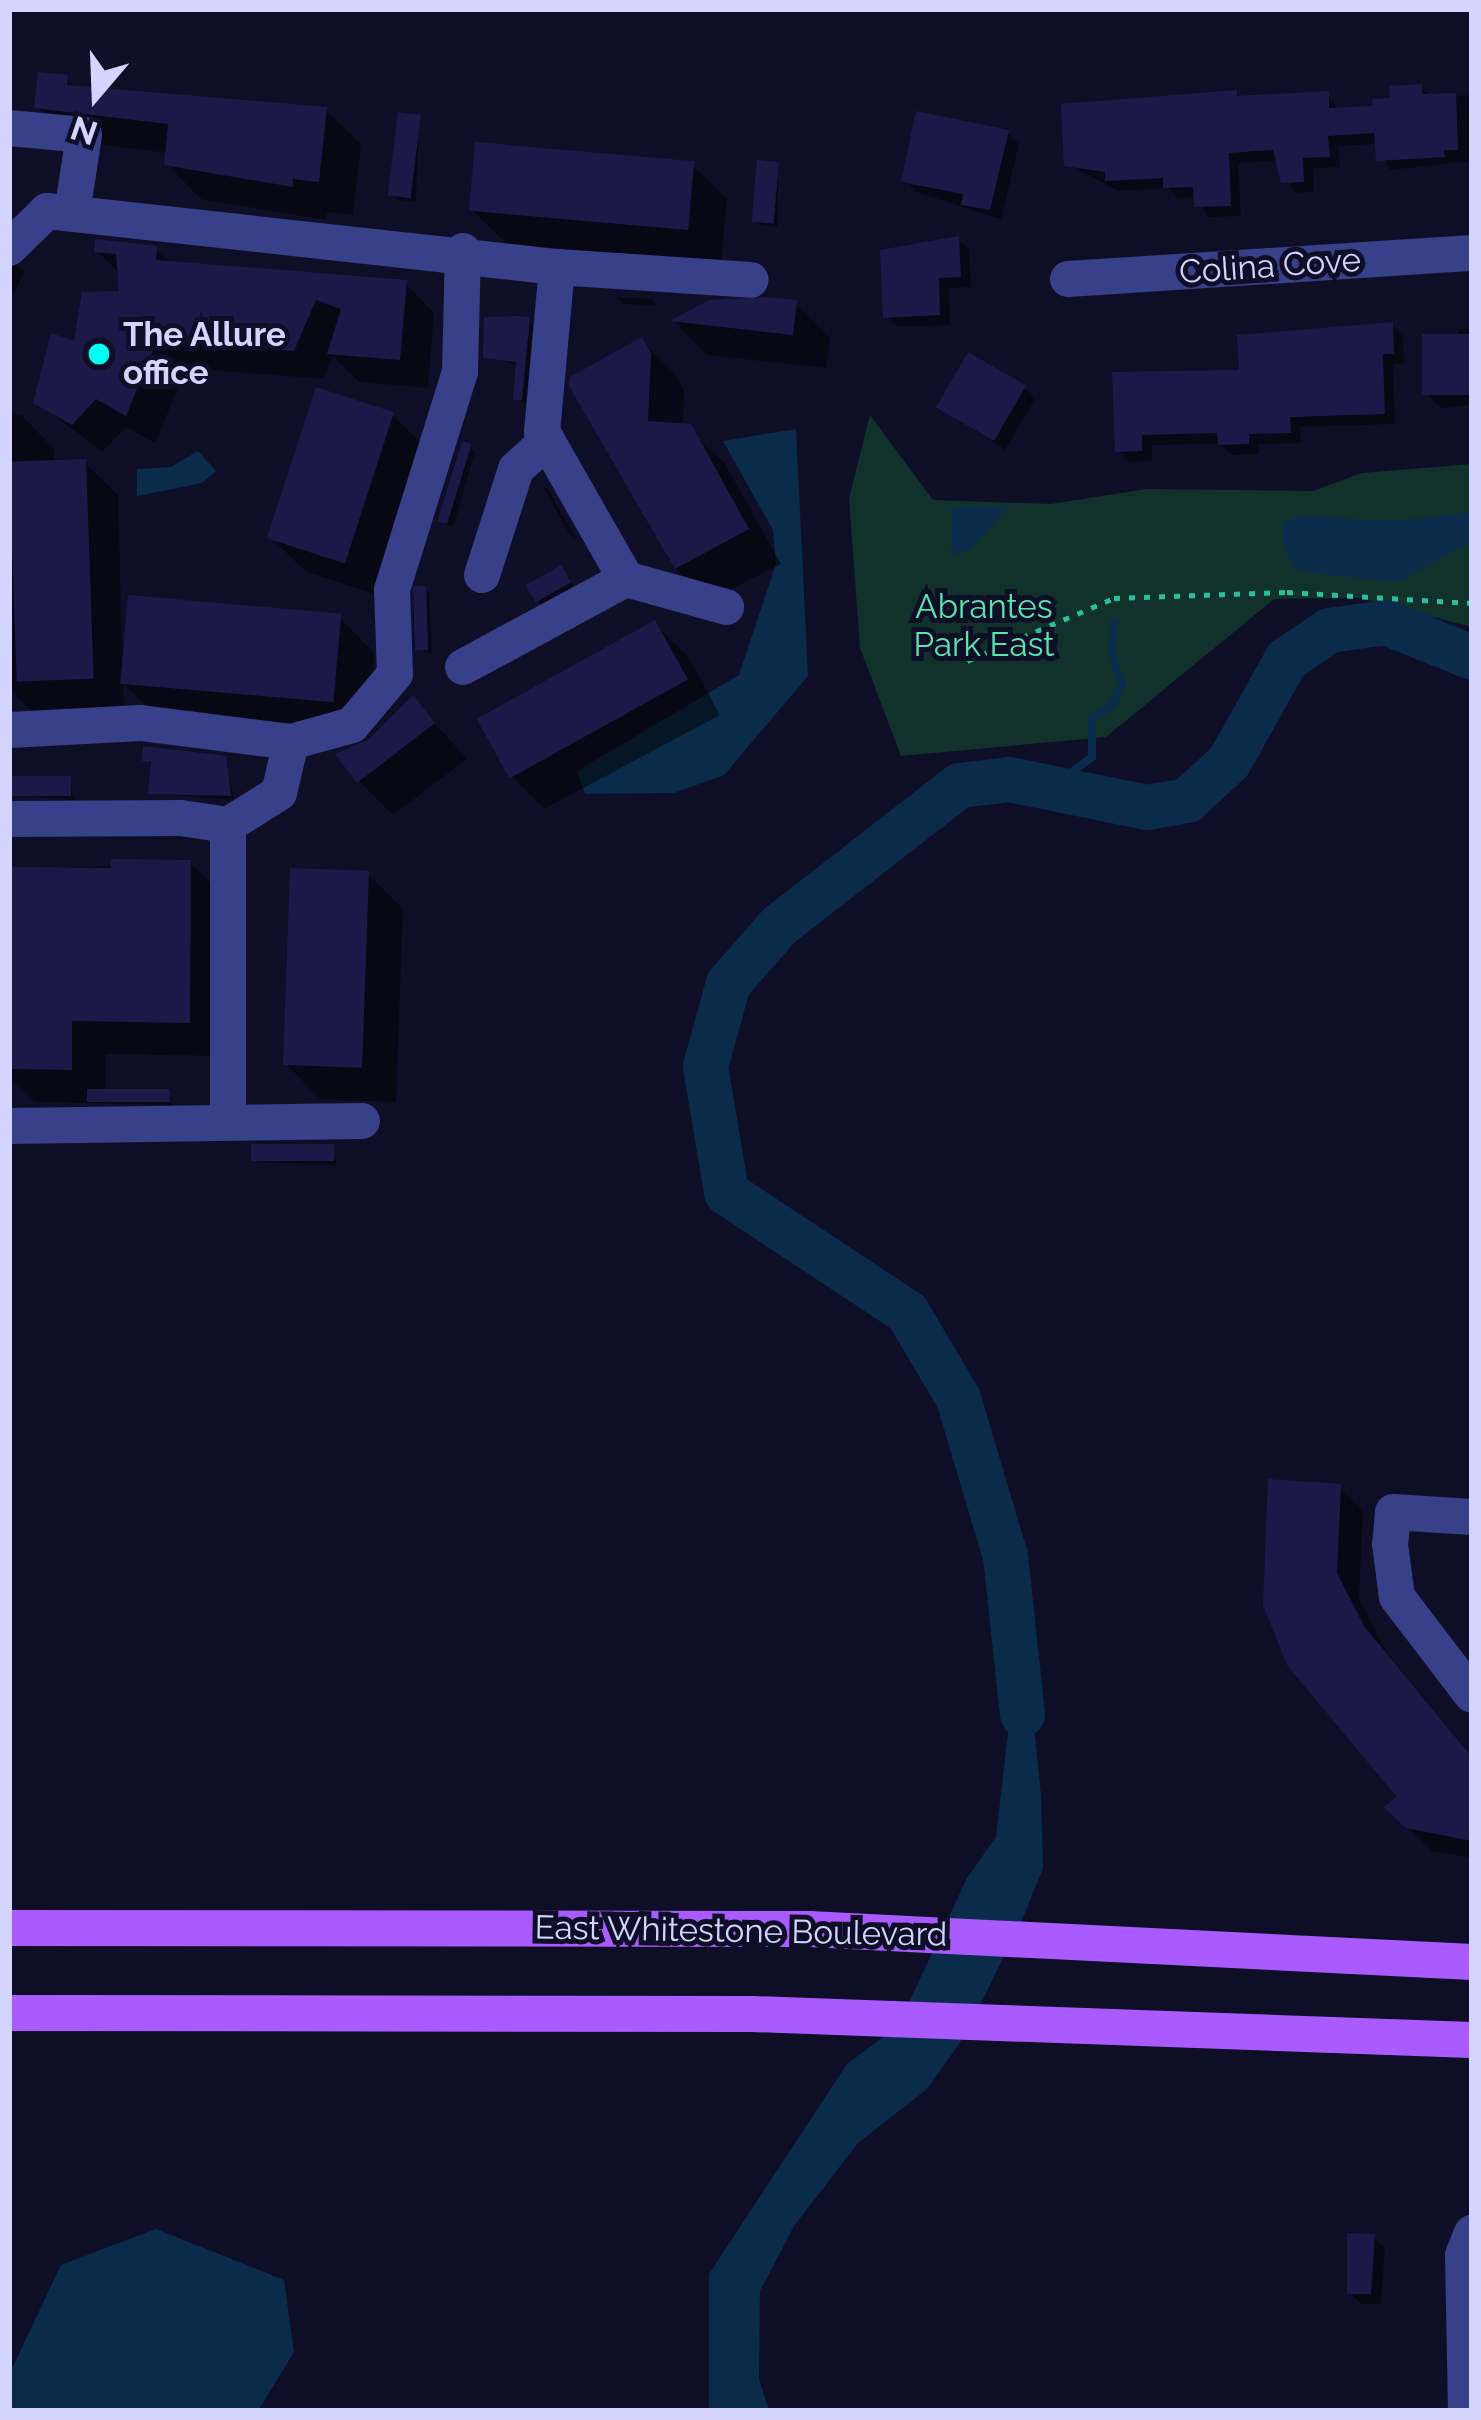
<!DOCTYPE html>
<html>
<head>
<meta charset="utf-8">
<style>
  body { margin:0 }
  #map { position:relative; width:1481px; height:2420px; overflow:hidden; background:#0f0e27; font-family:Raleway,sans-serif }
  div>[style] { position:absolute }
  .green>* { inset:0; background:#11312b }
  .water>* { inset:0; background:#0a2b4a }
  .shadow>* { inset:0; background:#0007 }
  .stream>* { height:8px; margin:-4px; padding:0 4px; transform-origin:4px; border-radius:4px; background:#0a2b4a }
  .river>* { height:45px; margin:-22.5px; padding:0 22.5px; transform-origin:22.5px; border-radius:22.5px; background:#0a2b4a }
  .building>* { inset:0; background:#1c1949; transform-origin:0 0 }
  .path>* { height:4.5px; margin-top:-2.25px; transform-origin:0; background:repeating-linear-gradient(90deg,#2abd9f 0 6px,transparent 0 15px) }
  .minor>* { height:36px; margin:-18px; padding:0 18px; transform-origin:18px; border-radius:18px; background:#374088 }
  .major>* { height:36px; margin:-18px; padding:0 18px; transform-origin:18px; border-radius:18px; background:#aa5bff }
  .dots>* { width:33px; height:33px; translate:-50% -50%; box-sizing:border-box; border:6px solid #0f0e27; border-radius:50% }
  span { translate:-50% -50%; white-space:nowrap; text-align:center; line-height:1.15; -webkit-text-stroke:10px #0f0e27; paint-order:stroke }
  .street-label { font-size:33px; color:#d4d5ff }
  .poi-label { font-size:33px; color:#d4d5ff; font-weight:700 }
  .left { translate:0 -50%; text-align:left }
  .park-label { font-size:33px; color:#5ae5ae }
  .frame { position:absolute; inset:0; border:12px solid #d4d5ff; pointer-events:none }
  .north { position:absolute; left:36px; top:36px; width:120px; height:120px; -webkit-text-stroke:9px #0f0e27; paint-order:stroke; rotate:199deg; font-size:33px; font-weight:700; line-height:48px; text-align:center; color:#d4d5ff }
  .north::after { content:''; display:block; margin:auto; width:42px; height:54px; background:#d4d5ff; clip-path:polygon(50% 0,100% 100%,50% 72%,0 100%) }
</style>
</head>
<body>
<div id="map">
  <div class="green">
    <i style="clip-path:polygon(870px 415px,933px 500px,1051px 504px,1147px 489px,1313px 491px,1362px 473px,1472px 464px,1472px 627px,1360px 598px,1274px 599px,1106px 737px,901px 756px,860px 648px,849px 498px)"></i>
  </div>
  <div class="water">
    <i style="clip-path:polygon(796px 429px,808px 676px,724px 775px,674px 793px,585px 794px,577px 771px,739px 675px,776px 564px,773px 530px,723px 441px)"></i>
    <i style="clip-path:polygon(198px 451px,216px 471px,202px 483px,137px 496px,137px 469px,171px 467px)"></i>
    <i style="clip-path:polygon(1009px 506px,970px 550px,951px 555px,952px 508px)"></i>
    <i style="clip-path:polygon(1472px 513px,1472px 541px,1399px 582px,1311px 573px,1294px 568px,1283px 543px,1282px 524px,1302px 515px,1385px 521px)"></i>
    <i style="clip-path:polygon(1017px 1655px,1030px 1688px,1041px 1795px,1043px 1868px,1025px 1913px,966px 2034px,927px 2089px,858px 2143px,794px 2226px,760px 2291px,759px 2379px,769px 2411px,709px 2411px,709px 2274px,847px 2064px,898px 2026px,967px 1878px,996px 1837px)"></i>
    <i style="clip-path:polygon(156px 2229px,284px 2280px,294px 2352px,258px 2411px,9px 2411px,9px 2375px,61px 2265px)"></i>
  </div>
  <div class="shadow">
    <i style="clip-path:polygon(66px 78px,77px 89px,326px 110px,361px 144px,353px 215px,327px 212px,326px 220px,201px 199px,167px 164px,168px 153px,72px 141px,37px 107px)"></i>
    <i style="clip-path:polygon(1420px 87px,1430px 97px,1472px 95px,1472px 161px,1390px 170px,1378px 144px,1338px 146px,1340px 167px,1313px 168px,1314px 192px,1295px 193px,1279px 161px,1238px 163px,1241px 216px,1208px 217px,1197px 197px,1177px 198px,1168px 188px,1119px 191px,1067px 164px,1236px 93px,1242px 99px,1327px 94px,1339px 111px,1376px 109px)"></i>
    <i style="clip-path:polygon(419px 118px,416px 202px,397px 200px,392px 195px)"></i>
    <i style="clip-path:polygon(1007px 133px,1019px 144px,1001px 219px,916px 192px,905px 181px)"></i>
    <i style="clip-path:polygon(692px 165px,727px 199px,721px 263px,507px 244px,472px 210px)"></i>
    <i style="clip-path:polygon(778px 165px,778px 227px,759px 225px,755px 220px)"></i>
    <i style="clip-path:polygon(958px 239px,969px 250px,971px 287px,949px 288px,950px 325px,898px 327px,886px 316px)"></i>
    <i style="clip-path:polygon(156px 249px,172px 265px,405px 283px,434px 313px,428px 388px,359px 382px,333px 356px,323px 379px,169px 367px,182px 379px,155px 443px,126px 427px,102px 452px,37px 402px,122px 293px,121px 275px,97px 251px)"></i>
    <i style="clip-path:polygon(9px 256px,24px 271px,14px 295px,9px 292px)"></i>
    <i style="clip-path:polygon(617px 297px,652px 299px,657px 306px,622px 304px)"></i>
    <i style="clip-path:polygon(710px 303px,795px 303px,830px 338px,826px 368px,707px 355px,675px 322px)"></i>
    <i style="clip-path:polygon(529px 320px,533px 324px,526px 404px,516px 398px,518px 365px,486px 357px)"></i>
    <i style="clip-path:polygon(1392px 325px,1403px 336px,1404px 364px,1393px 364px,1395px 424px,1300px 427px,1301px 443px,1259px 444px,1259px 454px,1232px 455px,1220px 444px,1152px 445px,1152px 461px,1130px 462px,1118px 451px,1115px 375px,1242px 373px)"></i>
    <i style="clip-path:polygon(1472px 329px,1472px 405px,1441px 408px,1430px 397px,1459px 330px)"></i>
    <i style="clip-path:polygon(641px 340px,676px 375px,684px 390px,683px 426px,724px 462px,781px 564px,707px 601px,673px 566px,572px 385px)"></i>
    <i style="clip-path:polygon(1024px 388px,1035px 399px,1005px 450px,939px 407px)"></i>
    <i style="clip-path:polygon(9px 415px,21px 415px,54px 449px,54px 463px,84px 462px,118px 495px,122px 645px,340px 618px,374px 653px,366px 737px,157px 718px,123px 683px,124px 711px,33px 713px,9px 689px)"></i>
    <i style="clip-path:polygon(393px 415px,427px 449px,380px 596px,305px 571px,270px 537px)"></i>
    <i style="clip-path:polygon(470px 447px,475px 452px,453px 528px,440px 520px)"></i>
    <i style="clip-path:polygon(542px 485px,548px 489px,576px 539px,570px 535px)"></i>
    <i style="clip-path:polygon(565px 573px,574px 588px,542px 605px,529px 585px)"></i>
    <i style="clip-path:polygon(424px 589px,429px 594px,432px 654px,420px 649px)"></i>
    <i style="clip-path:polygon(655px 624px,689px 658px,720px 715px,544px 809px,510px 775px,479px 717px)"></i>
    <i style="clip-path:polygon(413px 699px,467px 759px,393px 815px,359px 781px,366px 745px)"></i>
    <i style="clip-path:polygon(224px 759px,234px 800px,151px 793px,153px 765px,145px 760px)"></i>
    <i style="clip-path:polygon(69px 779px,75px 800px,11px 795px)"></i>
    <i style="clip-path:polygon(190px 863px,225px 897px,223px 1056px,106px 1054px,106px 1092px,169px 1092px,173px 1105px,35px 1102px,9px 1076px,9px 870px)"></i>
    <i style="clip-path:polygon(368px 874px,403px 909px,396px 1102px,320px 1099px,286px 1064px)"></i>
    <i style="clip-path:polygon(332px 1147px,337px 1165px,255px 1162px)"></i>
    <i style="clip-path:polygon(1271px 1482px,1340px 1487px,1363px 1511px,1359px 1599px,1387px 1653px,1472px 1756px,1472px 1858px,1432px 1851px,1387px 1807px,1401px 1798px)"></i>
    <i style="clip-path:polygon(1374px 2237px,1385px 2248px,1381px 2304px,1361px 2304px,1350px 2292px)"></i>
  </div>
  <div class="stream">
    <i style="left:1051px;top:788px;width:51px;rotate:-37.1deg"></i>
    <i style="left:1092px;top:757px;width:38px;rotate:-90deg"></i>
    <i style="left:1092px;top:719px;width:26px;rotate:-36deg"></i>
    <i style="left:1113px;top:704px;width:22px;rotate:-66deg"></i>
    <i style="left:1122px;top:684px;width:31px;rotate:-109deg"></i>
    <i style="left:1112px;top:655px;width:32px;rotate:-86deg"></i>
  </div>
  <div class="river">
    <i style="left:1022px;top:1714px;width:159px;rotate:-96.1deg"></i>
    <i style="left:1005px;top:1556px;width:165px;rotate:-106.6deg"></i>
    <i style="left:958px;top:1398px;width:100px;rotate:-120.7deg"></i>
    <i style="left:907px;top:1312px;width:217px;rotate:-146.5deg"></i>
    <i style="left:726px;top:1192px;width:128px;rotate:-99.5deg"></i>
    <i style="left:705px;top:1066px;width:86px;rotate:-74.5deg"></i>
    <i style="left:728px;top:983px;width:77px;rotate:-48.7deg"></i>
    <i style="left:779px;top:925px;width:228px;rotate:-37.9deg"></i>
    <i style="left:959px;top:785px;width:50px;rotate:-6.8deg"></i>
    <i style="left:1009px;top:779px;width:141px;rotate:11.5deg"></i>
    <i style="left:1147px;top:807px;width:41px;rotate:-9.9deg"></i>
    <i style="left:1187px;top:800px;width:57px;rotate:-42.9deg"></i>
    <i style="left:1229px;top:761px;width:117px;rotate:-60.8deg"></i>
    <i style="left:1286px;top:659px;width:52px;rotate:-34deg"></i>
    <i style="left:1329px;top:630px;width:57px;rotate:-8.1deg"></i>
    <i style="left:1385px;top:622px;width:94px;rotate:21.9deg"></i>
  </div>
  <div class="building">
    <i style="clip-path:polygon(38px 72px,68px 75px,67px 85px,327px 107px,319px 182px,293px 179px,293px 187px,164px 165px,168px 124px,34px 108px)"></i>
    <i style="clip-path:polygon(1422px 84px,1422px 94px,1456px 93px,1458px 150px,1444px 150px,1445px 157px,1376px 161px,1374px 133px,1328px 136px,1330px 157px,1303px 158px,1304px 182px,1281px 183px,1273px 150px,1229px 153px,1231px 206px,1194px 207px,1193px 187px,1163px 188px,1163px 178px,1105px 181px,1105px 172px,1064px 166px,1061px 104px,1237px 90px,1237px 96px,1329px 91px,1329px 108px,1373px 106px,1372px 99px,1390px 98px,1389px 86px)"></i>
    <i style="clip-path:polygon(916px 111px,1009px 130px,990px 210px,961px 205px,963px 194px,901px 182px)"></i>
    <i style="left:398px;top:112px;width:23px;height:84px;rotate:7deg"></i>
    <i style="left:475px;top:142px;width:220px;height:69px;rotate:5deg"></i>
    <i style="left:757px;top:160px;width:22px;height:62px;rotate:5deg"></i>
    <i style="clip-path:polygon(959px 236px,961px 277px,939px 278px,940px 315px,883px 318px,880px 250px)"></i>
    <i style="clip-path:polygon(95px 239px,157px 246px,156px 260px,407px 280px,400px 360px,327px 354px,341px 309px,316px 300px,294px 351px,133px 338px,154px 348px,126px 416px,96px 399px,72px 425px,33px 403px,51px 333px,74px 341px,82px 292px,119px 291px,116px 254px,94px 252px)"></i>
    <i style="clip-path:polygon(765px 297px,797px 300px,793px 335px,670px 321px,709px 300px)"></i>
    <i style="clip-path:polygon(519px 316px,530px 317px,522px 400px,513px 400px,516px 362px,483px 358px,484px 317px)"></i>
    <i style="clip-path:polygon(1393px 322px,1394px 354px,1383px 354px,1385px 414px,1290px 417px,1291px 433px,1249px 434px,1249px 444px,1218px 445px,1217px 433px,1142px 435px,1142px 451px,1115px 452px,1112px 372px,1239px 370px,1237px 335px)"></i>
    <i style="left:1472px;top:334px;width:61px;height:50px;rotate:90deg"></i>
    <i style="clip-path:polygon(642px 337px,651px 353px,648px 421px,691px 424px,749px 529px,675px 569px,569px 386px,570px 377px)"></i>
    <i style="left:968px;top:352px;width:67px;height:64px;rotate:30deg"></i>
    <i style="left:316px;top:387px;width:82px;height:159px;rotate:18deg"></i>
    <i style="left:462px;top:441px;width:10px;height:84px;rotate:17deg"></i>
    <i style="left:86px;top:459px;width:220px;height:77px;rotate:88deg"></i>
    <i style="left:561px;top:565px;width:20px;height:41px;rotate:60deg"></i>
    <i style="left:426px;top:586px;width:64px;height:13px;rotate:88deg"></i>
    <i style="left:128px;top:595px;width:214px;height:89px;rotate:5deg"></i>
    <i style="left:655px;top:620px;width:68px;height:204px;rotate:61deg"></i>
    <i style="clip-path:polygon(413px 695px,435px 723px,357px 783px,335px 754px,368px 740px)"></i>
    <i style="clip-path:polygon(143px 746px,226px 756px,231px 796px,148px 794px,151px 762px,142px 761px)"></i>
    <i style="left:71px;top:776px;width:20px;height:62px;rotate:90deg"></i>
    <i style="clip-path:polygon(111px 859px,191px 860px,190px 1023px,72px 1021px,72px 1070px,9px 1069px,9px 867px,111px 868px)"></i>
    <i style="left:290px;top:868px;width:79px;height:197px;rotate:2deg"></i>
    <i style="left:87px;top:1089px;width:83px;height:13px"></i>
    <i style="left:334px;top:1144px;width:17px;height:83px;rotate:90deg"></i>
    <i style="clip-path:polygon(1268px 1479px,1341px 1484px,1337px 1573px,1364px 1626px,1472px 1757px,1472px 1841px,1406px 1828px,1383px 1807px,1397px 1797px,1287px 1665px,1263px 1605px)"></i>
    <i style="clip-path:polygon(1347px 2233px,1375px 2234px,1371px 2294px,1347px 2294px)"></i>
  </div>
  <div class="path">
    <i style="left:967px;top:661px;width:160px;rotate:-23.2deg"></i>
    <i style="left:1114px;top:598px;width:173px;rotate:-2deg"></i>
    <i style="left:1287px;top:592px;width:185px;rotate:3.4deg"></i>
  </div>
  <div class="minor">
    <i style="left:9px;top:128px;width:75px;rotate:5.3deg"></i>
    <i style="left:84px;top:135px;width:79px;rotate:98.7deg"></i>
    <i style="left:9px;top:248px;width:53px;rotate:-44.2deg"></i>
    <i style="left:47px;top:211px;width:513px;rotate:6.27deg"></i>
    <i style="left:557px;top:267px;width:194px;rotate:3.8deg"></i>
    <i style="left:1068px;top:279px;width:405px;rotate:-3.7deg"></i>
    <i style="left:482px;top:575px;width:111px;rotate:-72.2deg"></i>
    <i style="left:516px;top:469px;width:42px;rotate:-42.1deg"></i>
    <i style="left:626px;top:579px;width:104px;rotate:15.6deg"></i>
    <i style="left:463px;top:667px;width:185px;rotate:-28.4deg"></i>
    <i style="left:626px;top:579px;width:169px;rotate:-119.7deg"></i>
    <i style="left:542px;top:432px;width:166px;rotate:-84.8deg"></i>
    <i style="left:9px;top:730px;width:132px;rotate:-3deg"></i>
    <i style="left:141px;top:723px;width:151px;rotate:7.2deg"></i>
    <i style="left:291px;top:742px;width:63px;rotate:-15.6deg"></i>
    <i style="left:352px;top:725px;width:67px;rotate:-49.9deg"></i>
    <i style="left:395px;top:674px;width:84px;rotate:-92deg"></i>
    <i style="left:392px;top:590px;width:228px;rotate:-72.7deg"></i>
    <i style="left:460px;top:372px;width:121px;rotate:-88.6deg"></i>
    <i style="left:9px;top:819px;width:172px;rotate:-0.3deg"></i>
    <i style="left:181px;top:818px;width:48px;rotate:8.5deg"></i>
    <i style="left:228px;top:825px;width:60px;rotate:-32.1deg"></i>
    <i style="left:279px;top:793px;width:52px;rotate:-76.8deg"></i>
    <i style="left:228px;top:1118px;width:293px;rotate:-90deg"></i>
    <i style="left:9px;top:1126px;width:353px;rotate:-0.8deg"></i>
    <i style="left:1472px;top:1517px;width:79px;rotate:-176.4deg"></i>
    <i style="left:1393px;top:1512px;width:32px;rotate:95deg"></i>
    <i style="left:1390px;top:1544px;width:53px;rotate:82.5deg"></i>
    <i style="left:1397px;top:1597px;width:123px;rotate:52.6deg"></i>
    <i style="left:1466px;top:2411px;width:156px;rotate:-91.1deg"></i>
    <i style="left:1463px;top:2255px;width:24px;rotate:-68deg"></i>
  </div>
  <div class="major">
    <i style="left:9px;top:1928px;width:800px;rotate:0.07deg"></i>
    <i style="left:809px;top:1929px;width:664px;rotate:2.85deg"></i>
    <i style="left:9px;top:2013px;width:743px;rotate:0.08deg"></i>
    <i style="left:752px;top:2014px;width:720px;rotate:2.07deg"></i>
  </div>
  <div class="dots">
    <i style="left:99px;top:354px;background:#00fff3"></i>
  </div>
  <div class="street-label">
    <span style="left:1270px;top:266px;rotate:-4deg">Colina Cove</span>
    <span style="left:741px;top:1931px;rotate:1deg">East Whitestone Boulevard</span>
  </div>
  <div class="poi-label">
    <span class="left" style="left:123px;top:354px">The Allure<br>office</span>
  </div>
  <div class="park-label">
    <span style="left:984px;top:626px">Abrantes<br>Park East</span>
  </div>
  <div class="frame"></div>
  <div class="north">N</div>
</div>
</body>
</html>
